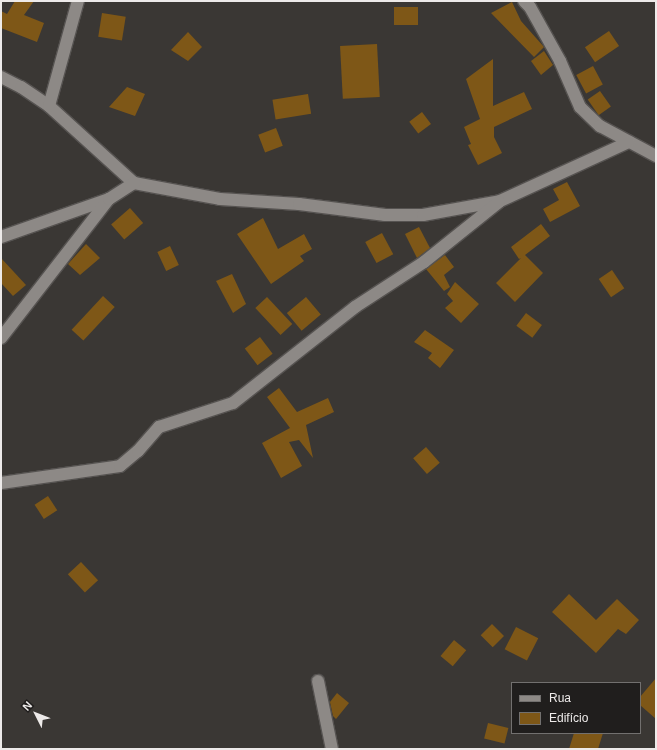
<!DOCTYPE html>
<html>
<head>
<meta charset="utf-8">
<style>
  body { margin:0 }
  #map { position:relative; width:657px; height:750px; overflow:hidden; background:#3a3734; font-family:Arial,sans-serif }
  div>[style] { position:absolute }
  .building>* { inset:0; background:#7e5717; transform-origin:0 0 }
  .roads { filter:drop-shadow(1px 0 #565351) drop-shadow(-1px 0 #565351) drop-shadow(0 1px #565351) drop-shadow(0 -1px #565351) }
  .minor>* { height:12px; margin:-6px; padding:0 6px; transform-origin:6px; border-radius:6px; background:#8d8986 }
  span { translate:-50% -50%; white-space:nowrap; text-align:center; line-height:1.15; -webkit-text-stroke:4px #201e1d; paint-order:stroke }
  .frame { position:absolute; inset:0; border:2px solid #edeae9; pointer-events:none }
  .legend { position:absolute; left:511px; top:682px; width:130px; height:52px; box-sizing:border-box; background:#201e1d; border:1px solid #72706f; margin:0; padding:5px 7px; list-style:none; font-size:12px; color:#edeae9 }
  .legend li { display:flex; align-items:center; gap:8px; height:20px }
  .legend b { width:20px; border:1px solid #72706f }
  .north { position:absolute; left:16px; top:694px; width:40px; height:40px; -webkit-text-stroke:3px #201e1d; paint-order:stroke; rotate:312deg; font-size:11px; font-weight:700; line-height:16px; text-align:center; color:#edeae9 }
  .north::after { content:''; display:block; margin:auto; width:14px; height:18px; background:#edeae9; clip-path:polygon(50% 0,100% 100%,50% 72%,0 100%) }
</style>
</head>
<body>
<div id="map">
  <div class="building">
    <i style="clip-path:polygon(15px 1px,34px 1px,24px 15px,44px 23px,37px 42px,1px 28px,1px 11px,7px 14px)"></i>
    <i style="clip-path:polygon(512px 2px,521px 21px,544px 47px,534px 57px,491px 13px)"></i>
    <i style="left:418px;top:7px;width:18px;height:24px;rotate:90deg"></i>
    <i style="left:102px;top:13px;width:24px;height:24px;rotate:9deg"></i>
    <i style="left:609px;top:31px;width:18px;height:29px;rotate:56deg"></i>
    <i style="clip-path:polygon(188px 32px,202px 47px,188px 61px,171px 50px)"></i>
    <i style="left:377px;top:44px;width:53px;height:37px;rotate:87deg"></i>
    <i style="clip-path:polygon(544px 51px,553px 65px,541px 75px,531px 61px)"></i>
    <i style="clip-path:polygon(493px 59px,493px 106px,524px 92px,532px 109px,494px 127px,494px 137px,502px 153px,478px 165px,468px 145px,471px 144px,464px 127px,480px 119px,466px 79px)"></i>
    <i style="left:593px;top:66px;width:21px;height:19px;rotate:62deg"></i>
    <i style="clip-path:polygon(127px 87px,145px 94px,135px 116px,109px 107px)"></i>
    <i style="left:600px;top:91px;width:19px;height:15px;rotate:55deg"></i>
    <i style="left:308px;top:94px;width:20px;height:36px;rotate:81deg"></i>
    <i style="left:422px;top:112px;width:15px;height:16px;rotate:53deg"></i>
    <i style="left:276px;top:128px;width:19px;height:19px;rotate:69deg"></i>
    <i style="clip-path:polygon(567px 182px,580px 206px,550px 222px,543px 209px,559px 200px,553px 189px)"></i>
    <i style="left:130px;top:208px;width:20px;height:25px;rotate:49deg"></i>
    <i style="clip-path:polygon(263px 218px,278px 249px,304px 234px,312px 249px,300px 256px,304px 261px,271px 284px,237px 234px)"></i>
    <i style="clip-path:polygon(541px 224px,550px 236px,525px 255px,543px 273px,515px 302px,496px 283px,521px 258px,519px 259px,511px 247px)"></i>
    <i style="clip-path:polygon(419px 227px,430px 248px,417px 258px,405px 234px)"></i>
    <i style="left:382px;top:233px;width:24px;height:19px;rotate:62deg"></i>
    <i style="clip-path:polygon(86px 244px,100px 258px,80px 275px,68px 264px)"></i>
    <i style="left:170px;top:246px;width:21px;height:14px;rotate:65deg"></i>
    <i style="clip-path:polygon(445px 255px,454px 267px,444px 275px,450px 287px,444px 291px,426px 269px)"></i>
    <i style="clip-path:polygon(1px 258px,26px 285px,13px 296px,1px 283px)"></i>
    <i style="left:612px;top:270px;width:22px;height:16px;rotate:56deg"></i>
    <i style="clip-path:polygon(232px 274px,246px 304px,233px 313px,216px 281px)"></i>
    <i style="clip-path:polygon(455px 282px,479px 304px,461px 323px,445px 308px,453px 301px,447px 294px)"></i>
    <i style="left:103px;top:296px;width:16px;height:46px;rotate:43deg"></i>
    <i style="left:267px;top:297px;width:37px;height:16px;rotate:47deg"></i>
    <i style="left:306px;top:297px;width:23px;height:25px;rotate:50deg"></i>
    <i style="left:526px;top:313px;width:20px;height:16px;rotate:37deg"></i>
    <i style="clip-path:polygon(425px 330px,454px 350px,440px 368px,428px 358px,432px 353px,414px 342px)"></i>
    <i style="left:260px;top:337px;width:21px;height:19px;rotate:53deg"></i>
    <i style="clip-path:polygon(279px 388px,297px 412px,328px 398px,334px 412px,306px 425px,313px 458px,299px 440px,289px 442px,302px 466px,281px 478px,262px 443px,290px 428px,267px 397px)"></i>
    <i style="left:426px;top:447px;width:21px;height:17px;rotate:49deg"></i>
    <i style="left:48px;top:496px;width:17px;height:16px;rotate:57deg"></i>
    <i style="left:81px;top:562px;width:25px;height:18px;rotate:47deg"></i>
    <i style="clip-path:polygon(569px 594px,596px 620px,617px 599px,639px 620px,626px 634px,618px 629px,596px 653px,552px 612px)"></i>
    <i style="left:492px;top:624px;width:17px;height:16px;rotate:45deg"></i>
    <i style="left:516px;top:627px;width:25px;height:25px;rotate:27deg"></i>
    <i style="left:454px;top:640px;width:16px;height:21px;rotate:40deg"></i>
    <i style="clip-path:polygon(656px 678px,656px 719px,640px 705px,640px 697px)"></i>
    <i style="clip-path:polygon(337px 693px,349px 703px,336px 719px,333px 716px,330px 702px)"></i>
    <i style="left:488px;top:723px;width:21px;height:16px;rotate:14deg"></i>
    <i style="clip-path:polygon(574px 733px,603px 733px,598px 749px,569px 749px)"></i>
  </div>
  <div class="roads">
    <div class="minor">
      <i style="left:524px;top:1px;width:8px;rotate:45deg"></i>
      <i style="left:530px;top:7px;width:62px;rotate:60.9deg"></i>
      <i style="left:560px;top:61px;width:50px;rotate:66.5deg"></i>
      <i style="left:580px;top:107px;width:28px;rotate:44deg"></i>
      <i style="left:600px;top:126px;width:64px;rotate:28.2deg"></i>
      <i style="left:1px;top:77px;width:22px;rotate:27deg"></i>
      <i style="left:21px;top:87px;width:34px;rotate:34deg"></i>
      <i style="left:49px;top:106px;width:115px;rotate:42.2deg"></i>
      <i style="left:134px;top:183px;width:87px;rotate:10.5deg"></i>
      <i style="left:220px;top:199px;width:79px;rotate:3.6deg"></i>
      <i style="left:299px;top:204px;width:87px;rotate:7.3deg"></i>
      <i style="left:385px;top:215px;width:38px"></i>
      <i style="left:423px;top:215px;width:78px;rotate:-10.3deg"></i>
      <i style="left:500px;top:201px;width:142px;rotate:-24.6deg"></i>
      <i style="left:49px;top:106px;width:109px;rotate:-74.6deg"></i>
      <i style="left:1px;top:237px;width:114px;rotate:-19.4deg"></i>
      <i style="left:1px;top:338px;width:176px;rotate:-52.2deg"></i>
      <i style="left:109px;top:199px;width:30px;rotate:-33deg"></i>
      <i style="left:1px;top:483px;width:120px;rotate:-8.1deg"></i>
      <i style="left:120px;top:466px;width:23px;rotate:-40deg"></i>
      <i style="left:138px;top:451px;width:32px;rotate:-49deg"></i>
      <i style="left:159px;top:427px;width:78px;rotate:-18deg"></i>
      <i style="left:233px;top:403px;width:155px;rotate:-38.2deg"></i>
      <i style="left:355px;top:307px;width:82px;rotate:-33.1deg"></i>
      <i style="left:424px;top:262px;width:96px;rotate:-38.7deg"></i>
      <i style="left:318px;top:681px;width:69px;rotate:78.4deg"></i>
    </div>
  </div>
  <div class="frame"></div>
  <ul class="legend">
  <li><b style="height:5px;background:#8d8986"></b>Rua</li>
  <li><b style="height:11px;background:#7e5717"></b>Edifício</li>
  </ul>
  <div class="north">N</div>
</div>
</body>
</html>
